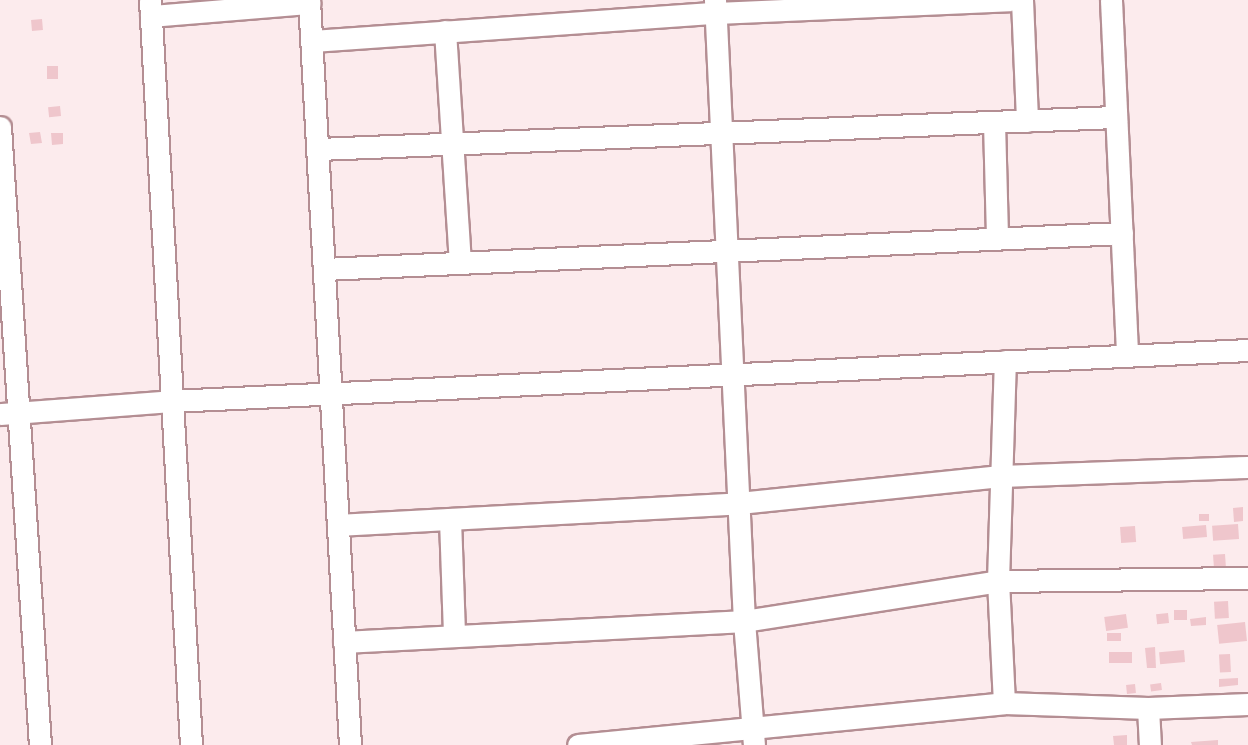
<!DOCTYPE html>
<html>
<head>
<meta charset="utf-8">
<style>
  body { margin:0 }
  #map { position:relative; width:1248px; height:745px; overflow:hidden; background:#fcebed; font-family:"Varela Round",sans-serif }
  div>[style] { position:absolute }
  .building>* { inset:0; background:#efc6cc; transform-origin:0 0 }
  .roads { filter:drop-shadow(2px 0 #b48e93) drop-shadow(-2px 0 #b48e93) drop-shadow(0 2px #b48e93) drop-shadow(0 -2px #b48e93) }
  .minor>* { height:21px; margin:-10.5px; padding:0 10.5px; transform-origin:10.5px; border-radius:10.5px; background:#fff }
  span { translate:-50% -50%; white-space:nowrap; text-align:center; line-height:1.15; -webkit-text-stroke:6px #fdfdfd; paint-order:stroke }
</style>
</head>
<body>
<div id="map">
  <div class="building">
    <i style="left:42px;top:19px;width:11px;height:11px;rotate:85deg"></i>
    <i style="left:47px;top:66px;width:11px;height:13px"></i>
    <i style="left:60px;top:106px;width:10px;height:12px;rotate:84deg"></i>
    <i style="clip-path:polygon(40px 132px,42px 143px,31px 144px,29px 133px)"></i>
    <i style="clip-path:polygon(51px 133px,63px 133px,63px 144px,52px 145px)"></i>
    <i style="clip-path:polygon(1243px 507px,1243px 521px,1234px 522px,1233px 508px)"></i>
    <i style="left:1209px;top:514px;width:7px;height:10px;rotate:90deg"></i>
    <i style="left:1238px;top:524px;width:15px;height:26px;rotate:86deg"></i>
    <i style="left:1206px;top:525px;width:12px;height:24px;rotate:85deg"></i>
    <i style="left:1135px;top:526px;width:16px;height:15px;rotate:86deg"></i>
    <i style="left:1225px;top:554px;width:13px;height:12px;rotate:86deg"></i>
    <i style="left:1228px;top:601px;width:17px;height:14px;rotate:87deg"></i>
    <i style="left:1187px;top:610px;width:10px;height:13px;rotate:90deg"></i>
    <i style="left:1168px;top:613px;width:10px;height:12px;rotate:84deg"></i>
    <i style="left:1126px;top:614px;width:14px;height:22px;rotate:82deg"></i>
    <i style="clip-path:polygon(1206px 617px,1206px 625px,1191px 626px,1190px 619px)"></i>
    <i style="left:1245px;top:622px;width:19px;height:28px;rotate:84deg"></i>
    <i style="left:1121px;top:633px;width:8px;height:14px;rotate:90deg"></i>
    <i style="clip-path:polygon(1155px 647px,1156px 668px,1147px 668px,1145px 648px)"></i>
    <i style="left:1184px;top:650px;width:12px;height:25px;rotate:85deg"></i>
    <i style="left:1132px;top:652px;width:11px;height:23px;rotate:90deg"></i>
    <i style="left:1230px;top:654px;width:18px;height:11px;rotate:87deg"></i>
    <i style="clip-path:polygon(1238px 678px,1238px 685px,1219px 687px,1219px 679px)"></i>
    <i style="left:1161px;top:683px;width:7px;height:11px;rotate:82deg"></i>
    <i style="left:1135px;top:684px;width:9px;height:9px;rotate:84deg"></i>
    <i style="clip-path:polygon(1127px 735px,1127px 745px,1114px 745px,1113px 736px)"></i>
    <i style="clip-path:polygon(1218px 740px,1218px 745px,1192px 745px,1191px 742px)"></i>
  </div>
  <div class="roads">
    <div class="minor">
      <i style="left:150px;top:0;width:746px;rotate:86.85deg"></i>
      <i style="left:309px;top:0;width:746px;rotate:86.85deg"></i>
      <i style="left:715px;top:0;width:622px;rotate:87.33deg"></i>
      <i style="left:744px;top:621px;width:124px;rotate:85.4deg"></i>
      <i style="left:1022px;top:0;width:121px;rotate:87.6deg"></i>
      <i style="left:1111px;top:0;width:356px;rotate:87.4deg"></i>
      <i style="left:151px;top:16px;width:159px;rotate:-4.7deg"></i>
      <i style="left:445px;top:31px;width:232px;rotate:86.3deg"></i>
      <i style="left:312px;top:41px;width:404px;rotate:-4deg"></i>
      <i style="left:715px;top:13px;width:295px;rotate:-2.5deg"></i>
      <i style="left:994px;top:122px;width:117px;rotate:88.5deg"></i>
      <i style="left:0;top:127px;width:619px;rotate:86.3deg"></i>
      <i style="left:318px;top:149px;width:799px;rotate:-2.3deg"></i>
      <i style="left:324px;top:269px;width:799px;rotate:-2.58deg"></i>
      <i style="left:0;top:414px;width:171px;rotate:-4.3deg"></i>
      <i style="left:171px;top:401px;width:1078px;rotate:-2.71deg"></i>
      <i style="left:450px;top:519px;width:117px;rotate:88deg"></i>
      <i style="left:338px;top:525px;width:402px;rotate:-3.1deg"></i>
      <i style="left:739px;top:503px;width:263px;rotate:-5.9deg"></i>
      <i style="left:1001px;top:476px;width:247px;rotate:-2.1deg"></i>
      <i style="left:344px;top:642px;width:401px;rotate:-3deg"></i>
      <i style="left:744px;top:621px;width:257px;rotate:-8.9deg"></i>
      <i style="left:998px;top:581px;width:250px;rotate:-0.7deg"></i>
      <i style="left:1004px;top:703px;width:122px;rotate:-92.8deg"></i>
      <i style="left:998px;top:581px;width:220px;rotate:-88.2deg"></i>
      <i style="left:1148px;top:708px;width:37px;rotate:87deg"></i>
      <i style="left:578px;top:745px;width:428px;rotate:-5.6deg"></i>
      <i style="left:1004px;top:703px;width:144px;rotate:2deg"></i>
      <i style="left:1148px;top:708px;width:100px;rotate:-2.3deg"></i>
    </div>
  </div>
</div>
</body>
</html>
